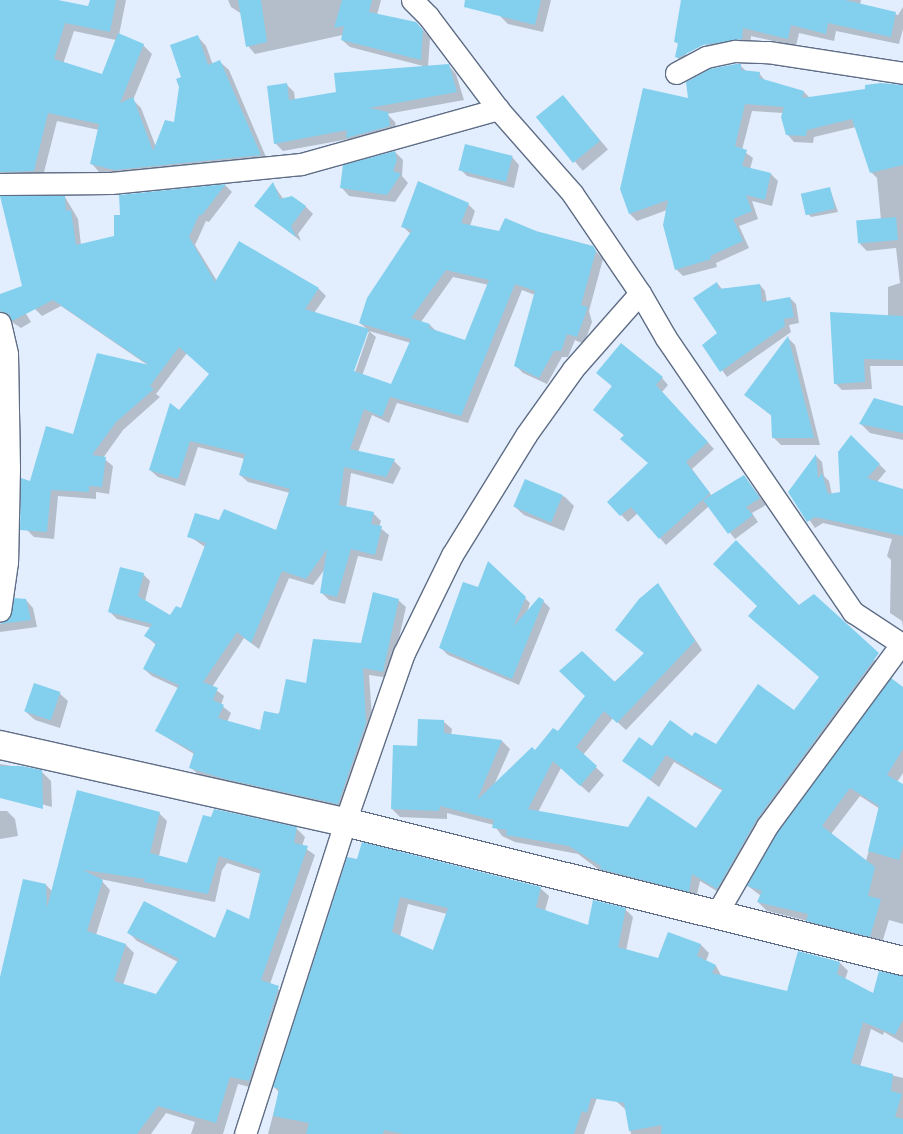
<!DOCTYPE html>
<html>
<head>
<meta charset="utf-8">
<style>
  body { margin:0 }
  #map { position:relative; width:903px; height:1134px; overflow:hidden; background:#e2edfd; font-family:Overpass,sans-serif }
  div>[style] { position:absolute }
  .shadow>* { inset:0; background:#0003; transform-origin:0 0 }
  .building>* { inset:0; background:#83d0ee; transform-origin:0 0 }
  .roads { filter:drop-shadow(1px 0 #5e6d85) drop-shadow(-1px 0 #5e6d85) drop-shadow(0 1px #5e6d85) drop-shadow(0 -1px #5e6d85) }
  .street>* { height:21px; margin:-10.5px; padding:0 10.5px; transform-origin:10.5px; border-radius:10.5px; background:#fff }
  .secondary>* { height:28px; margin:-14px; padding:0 14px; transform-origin:14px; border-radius:14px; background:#fff }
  span { translate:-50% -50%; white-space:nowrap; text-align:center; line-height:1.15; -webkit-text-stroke:4.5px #f9f9f9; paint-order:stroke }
</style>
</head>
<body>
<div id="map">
  <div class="shadow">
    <i style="clip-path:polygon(evenodd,0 0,53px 0,89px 8px,91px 0,126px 0,119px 35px,143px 45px,152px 54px,133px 100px,141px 108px,156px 147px,175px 124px,183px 78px,198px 37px,206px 46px,213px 65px,220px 62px,229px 70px,269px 164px,125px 178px,100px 173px,92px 164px,99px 130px,57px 121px,42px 180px,0 182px,0 0,74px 31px,116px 40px,102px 76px,63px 64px,74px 31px)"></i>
    <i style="clip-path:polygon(228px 0,381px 0,377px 15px,416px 23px,424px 31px,430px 38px,428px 67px,448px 65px,456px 74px,464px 100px,387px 114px,395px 122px,398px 134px,356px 146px,349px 139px,283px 151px,275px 143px,286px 84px,294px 92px,295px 100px,337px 93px,427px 67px,350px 47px,342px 40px,343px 35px,255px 54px,248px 46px,242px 14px,231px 7px)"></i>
    <i style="clip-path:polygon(503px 0,551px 0,543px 32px,508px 24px,499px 15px)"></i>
    <i style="clip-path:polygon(evenodd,682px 0,861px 0,860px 5px,898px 15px,903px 7px,903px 29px,899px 44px,836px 31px,834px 41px,799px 33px,796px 46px,751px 36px,750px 47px,685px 65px,676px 56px,679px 45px,676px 42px,682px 0,708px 41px,710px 43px,686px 55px,686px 52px,708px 41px)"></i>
    <i style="clip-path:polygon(740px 65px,747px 72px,759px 73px,766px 82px,804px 92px,810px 98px,903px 86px,903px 366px,870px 366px,872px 389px,842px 390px,835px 383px,888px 317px,888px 287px,900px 283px,896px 248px,867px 251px,860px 244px,881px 220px,877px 178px,871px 172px,856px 127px,814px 137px,813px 143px,794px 142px,787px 134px,784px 113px,752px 111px,742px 150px,753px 158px,750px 169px,771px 174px,778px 181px,772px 206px,752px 201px,758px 219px,739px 226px,749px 248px,716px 263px,717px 267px,683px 276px,676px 269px,667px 210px,637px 221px,630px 214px,689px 100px)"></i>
    <i style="left:563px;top:96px;width:70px;height:33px;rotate:50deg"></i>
    <i style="clip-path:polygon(395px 152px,403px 160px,402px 176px,408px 183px,395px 202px,349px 196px,342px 188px)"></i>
    <i style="clip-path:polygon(512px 157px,519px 165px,514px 188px,467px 176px,460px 169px)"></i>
    <i style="clip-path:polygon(273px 184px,284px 200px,305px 206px,313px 214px,298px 234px,301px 241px,255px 206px)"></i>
    <i style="clip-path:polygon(evenodd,225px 185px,232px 192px,209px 222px,206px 221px,195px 245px,217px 281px,240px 243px,319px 289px,326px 296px,314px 313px,367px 329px,360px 323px,411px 234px,403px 227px,468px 204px,475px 211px,470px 226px,500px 233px,536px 232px,593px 248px,603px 259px,589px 311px,592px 322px,584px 344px,575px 340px,568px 357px,562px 357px,547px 384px,523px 373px,516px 366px,535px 295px,522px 290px,468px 423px,397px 403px,389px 423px,372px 415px,358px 452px,394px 461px,401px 468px,393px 484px,351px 473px,346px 508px,374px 514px,381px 521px,379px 527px,389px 535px,382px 561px,358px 556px,345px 604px,329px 600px,321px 592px,325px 569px,313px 585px,289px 578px,259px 649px,244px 638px,212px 687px,224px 696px,221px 705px,231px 713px,227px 722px,261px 731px,307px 684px,362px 645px,398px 600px,406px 607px,390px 678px,369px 675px,373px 731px,345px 811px,233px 786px,198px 774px,190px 767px,194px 754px,156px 731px,178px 688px,152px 676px,144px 669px,156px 645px,146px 636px,151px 628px,117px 619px,110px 612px,143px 574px,150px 581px,145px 601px,171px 617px,181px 610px,205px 547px,189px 536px,220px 522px,277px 532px,290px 493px,248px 482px,240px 475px,245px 459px,198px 447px,185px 486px,158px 477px,150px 470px,179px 412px,211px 374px,187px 353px,156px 394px,160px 397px,123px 430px,103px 458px,113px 466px,109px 494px,96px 492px,96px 499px,58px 496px,54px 539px,34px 537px,27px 530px,31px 482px,74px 435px,149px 366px,61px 306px,42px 316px,35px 309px,65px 197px,78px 219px,81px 245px,115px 237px,121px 216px,120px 196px,225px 185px,453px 277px,489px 285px,465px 341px,437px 332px,430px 325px,421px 322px,453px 277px,225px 185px,369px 331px,411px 343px,392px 386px,362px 376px,376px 337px,369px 331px,225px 185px,366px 332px,369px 332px,353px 378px,350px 377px,366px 332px)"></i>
    <i style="clip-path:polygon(830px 189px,838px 212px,811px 217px,807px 213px)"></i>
    <i style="clip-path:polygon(717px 283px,722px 289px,760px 285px,765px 291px,767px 303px,790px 298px,796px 304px,799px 323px,789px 325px,791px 332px,727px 377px,704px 345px,719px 334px)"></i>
    <i style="clip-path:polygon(0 295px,17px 299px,31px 322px,21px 328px,6px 318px,0 323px)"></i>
    <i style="clip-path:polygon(788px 338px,795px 345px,820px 445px,781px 445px,773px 437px,773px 417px,746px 395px)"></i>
    <i style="clip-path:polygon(597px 373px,662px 378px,668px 385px,662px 392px,714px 449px,692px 469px,712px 496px,744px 476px,766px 505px,752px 513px,758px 522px,735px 539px,709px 506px,666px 545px,638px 513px,628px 522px,609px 502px,650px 464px,625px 436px,601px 416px,613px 387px)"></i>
    <i style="clip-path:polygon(903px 407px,903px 440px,870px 433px,861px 424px)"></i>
    <i style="clip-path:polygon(851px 437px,886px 471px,877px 482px,903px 491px,903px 628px,902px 621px,890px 613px,891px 560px,887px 556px,892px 539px,823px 523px,815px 528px,790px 492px,816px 456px,822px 462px,824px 476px,829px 481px,832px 495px,842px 493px)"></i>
    <i style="clip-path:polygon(526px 481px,565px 497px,574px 506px,564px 531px,524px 515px,515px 507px)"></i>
    <i style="clip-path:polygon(488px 563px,530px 603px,527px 612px,543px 601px,550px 608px,519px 685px,448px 655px,441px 648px,479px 589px)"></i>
    <i style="clip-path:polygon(658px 584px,702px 650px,626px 730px,613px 718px,583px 755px,604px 775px,589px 793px,561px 768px,538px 812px,628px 828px,696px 830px,723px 791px,674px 762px,659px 787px,624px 760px,652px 748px,693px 738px,716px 746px,795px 711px,820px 678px,799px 607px,883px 666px,725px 896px,700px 881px,696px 899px,609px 877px,578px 854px,515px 842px,502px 836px,494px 825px,447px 813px,447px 819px,400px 817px,392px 809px,418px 748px,444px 722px,452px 729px,451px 735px,502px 741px,510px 749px,494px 785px,558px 733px,645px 654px,617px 630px)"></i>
    <i style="clip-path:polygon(26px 600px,33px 608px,37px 627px,0 632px,0 624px,11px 620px)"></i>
    <i style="clip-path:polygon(evenodd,903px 688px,903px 773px,897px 782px,903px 785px,903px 924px,889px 920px,881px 946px,817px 930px,808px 921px,767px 911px,758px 902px,761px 896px,748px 886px,903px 688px,860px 796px,880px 809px,866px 861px,831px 834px,860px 796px)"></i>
    <i style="clip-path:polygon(59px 693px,68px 701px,60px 728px,35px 720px,26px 712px)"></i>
    <i style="clip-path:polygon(0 764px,41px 771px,51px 781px,52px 807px,0 793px)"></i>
    <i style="clip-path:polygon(evenodd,215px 810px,297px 829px,305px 837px,302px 846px,315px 855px,270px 984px,287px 995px,257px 1089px,238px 1084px,223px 1134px,191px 1134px,195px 1122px,166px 1113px,151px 1134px,0 1134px,0 981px,46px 885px,53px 892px,159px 813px,167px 821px,159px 856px,188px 864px,215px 810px,227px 863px,261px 874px,250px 920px,215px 940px,129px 933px,137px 941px,178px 962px,157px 995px,123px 985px,134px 953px,126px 945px,96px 935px,110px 890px,100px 879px,215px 902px,222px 870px,227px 863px)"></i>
    <i style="clip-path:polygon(0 811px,7px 811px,15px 819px,18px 836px,0 839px)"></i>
    <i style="clip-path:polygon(evenodd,348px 858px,540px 888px,549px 896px,545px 911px,589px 927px,625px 909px,633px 917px,626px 951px,659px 959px,668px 934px,701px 945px,709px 953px,706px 961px,716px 966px,722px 977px,788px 993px,840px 963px,848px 971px,845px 979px,873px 995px,880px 973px,903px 976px,903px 1043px,884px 1032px,883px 1035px,871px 1029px,860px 1067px,903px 1078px,903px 1134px,631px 1134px,626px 1110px,616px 1101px,623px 1025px,584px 1134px,268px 1134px,279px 1092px,274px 1087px,348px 858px,408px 904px,447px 914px,434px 951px,400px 937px,408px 904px)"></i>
  </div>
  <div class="building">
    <i style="clip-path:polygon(0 0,58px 0,88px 6px,90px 0,116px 0,110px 32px,65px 23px,54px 59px,102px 74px,118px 33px,144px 44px,120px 103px,133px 97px,153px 151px,165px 120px,174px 122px,179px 87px,176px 79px,181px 77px,170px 45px,198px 35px,208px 65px,220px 60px,261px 155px,115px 170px,90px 164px,99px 124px,48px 113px,34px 171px,0 172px)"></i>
    <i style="clip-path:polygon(238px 0,261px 0,267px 42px,246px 47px)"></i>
    <i style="clip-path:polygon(342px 0,372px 0,369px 12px,416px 22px,423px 30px,421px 60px,341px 40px,344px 26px,334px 28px)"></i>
    <i style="clip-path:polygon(465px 0,541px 0,535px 25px,464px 7px)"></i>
    <i style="clip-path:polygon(681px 0,845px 0,896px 12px,891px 37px,828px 23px,826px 34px,791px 25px,788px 39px,743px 28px,742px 39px,703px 45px,678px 58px,675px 57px,678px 43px,674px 42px)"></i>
    <i style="clip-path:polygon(449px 64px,457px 92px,369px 108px,388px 112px,390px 126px,346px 138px,347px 130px,274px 144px,267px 86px,287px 83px,289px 100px,336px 92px,334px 73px)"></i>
    <i style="clip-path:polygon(736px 64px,741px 64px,741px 70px,760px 72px,759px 78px,804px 91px,802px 98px,865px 89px,865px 85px,881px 83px,903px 85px,903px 165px,870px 173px,852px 119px,807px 130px,806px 136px,786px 135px,781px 117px,784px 107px,745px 104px,735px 146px,747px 150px,742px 166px,771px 173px,765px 200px,746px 195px,752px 211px,733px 219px,743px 241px,710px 256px,711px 259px,675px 270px,663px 225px,668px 200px,629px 214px,620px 189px,643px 88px,688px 98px,686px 82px,710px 69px)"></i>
    <i style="left:563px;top:95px;width:59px;height:35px;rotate:51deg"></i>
    <i style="left:465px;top:144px;width:49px;height:27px;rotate:14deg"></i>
    <i style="clip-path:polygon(395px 151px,397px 160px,393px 171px,401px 174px,387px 195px,340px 188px,343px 165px)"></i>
    <i style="clip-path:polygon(evenodd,418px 181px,469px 203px,461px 223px,499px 231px,505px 218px,536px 231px,593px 246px,596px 251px,581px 305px,588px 307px,577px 337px,567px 334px,561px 351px,554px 351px,539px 378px,514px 366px,535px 291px,515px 284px,461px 416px,390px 397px,382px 417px,364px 409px,350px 449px,395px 459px,386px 477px,344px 467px,339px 505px,374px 512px,371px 524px,382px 526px,375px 555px,351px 549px,337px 597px,320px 593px,327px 549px,306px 579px,282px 571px,251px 643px,237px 632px,203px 682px,218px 688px,213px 700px,224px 705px,218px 718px,260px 730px,264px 711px,279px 714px,286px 679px,306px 683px,313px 639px,361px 643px,373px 592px,399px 599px,383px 672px,363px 668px,366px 723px,338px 804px,225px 779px,189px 768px,194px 752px,155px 731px,179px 685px,143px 669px,156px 643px,144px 636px,152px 624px,108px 612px,120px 567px,144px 573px,138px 596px,170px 615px,176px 606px,181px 608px,206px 543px,187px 537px,195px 513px,219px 520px,224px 509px,276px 530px,290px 489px,239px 475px,245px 454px,190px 441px,178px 479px,149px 470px,170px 403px,179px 410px,209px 374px,179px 347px,150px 386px,154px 389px,116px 422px,92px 455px,106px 457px,102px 487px,89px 486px,89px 492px,51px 490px,47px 532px,20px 530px,21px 478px,30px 481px,46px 426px,73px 434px,97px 353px,149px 365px,53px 300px,12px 321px,9px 314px,0 311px,0 294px,22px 286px,0 196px,65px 196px,66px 211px,71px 210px,76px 245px,114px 236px,114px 215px,120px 215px,119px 195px,226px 184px,202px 215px,199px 215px,189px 237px,215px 282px,239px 241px,319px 288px,305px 309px,369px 329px,354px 371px,391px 384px,411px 339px,359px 323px,367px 298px,412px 230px,401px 227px,418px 181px,446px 270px,489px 280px,465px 340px,429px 328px,430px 324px,411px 318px,446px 270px)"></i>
    <i style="clip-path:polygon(273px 182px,280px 199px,292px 196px,306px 206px,291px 226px,296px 237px,254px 206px)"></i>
    <i style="left:830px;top:187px;width:22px;height:30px;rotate:77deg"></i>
    <i style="left:896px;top:217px;width:23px;height:40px;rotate:85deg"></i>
    <i style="clip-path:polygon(717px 282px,719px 289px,760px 284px,762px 302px,790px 297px,794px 317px,784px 319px,785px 326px,720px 372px,702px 345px,717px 333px,693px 298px)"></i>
    <i style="clip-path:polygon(830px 312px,903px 316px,903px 360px,864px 359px,865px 382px,834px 384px)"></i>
    <i style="clip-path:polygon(788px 336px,814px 438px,772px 438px,771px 415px,744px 395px)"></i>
    <i style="clip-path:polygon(621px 343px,663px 377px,656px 385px,708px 442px,686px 462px,710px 493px,659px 539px,631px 507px,620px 516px,607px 502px,648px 463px,620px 439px,624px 435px,593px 410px,612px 386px,596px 373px)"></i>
    <i style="clip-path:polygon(874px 398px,903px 406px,903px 433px,859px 424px)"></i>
    <i style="clip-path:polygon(851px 435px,880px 464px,867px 478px,903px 489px,903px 536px,815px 517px,807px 522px,788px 492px,816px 454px,818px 478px,822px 473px,828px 494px,840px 492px,838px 452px)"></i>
    <i style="clip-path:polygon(744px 475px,760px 498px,746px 507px,753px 515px,728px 534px,703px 500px)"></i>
    <i style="left:525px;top:479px;width:41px;height:30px;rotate:23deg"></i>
    <i style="clip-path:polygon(736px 540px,799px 605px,814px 594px,879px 653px,757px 819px,717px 889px,692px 874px,689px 892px,600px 869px,601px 866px,569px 846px,506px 835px,507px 830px,492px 828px,494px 820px,440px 806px,439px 811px,391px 809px,393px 745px,417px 746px,418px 719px,444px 720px,444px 733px,502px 740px,477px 800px,532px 747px,535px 750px,553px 728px,558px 731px,585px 696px,559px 671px,582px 651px,615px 682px,644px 653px,615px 630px,639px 599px,658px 583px,695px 641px,617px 723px,604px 711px,576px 747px,597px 766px,580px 786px,553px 761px,528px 809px,628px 827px,648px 796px,696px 828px,723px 789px,666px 755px,650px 780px,622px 761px,639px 737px,652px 746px,670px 720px,692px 736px,695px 732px,716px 744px,758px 684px,794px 710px,819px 677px,748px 616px,757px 606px,713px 564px)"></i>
    <i style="clip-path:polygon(488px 561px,526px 597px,513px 627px,539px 597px,544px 600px,512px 679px,439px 648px,463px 582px,478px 587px)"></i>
    <i style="clip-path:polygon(14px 598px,26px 599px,31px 620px,0 624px,10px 618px)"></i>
    <i style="clip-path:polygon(891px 678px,903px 687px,903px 749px,887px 775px,903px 784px,903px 846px,899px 860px,868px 851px,879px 806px,850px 788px,822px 826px,875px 867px,868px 896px,881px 899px,870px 937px,806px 921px,808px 914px,757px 902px,762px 891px,747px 886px,777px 833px)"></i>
    <i style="left:34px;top:683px;width:28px;height:30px;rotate:19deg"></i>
    <i style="clip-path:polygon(0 766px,21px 766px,42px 770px,43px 809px,0 798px)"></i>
    <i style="clip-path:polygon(evenodd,77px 790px,160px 812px,150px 853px,187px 863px,203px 815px,211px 817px,214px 809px,297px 827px,294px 843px,308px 846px,261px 980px,279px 986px,249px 1081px,230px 1077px,216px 1123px,158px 1106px,137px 1134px,0 1134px,0 977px,23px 879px,46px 884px,47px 908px,77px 790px,219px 856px,261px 870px,249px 919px,227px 909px,215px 938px,144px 901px,127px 933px,179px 959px,156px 994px,114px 981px,126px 944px,87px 931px,103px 880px,83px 870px,145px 879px,144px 882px,208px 894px,219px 856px)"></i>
    <i style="clip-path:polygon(evenodd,362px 842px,541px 887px,536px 907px,588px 925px,593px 900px,626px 908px,618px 947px,658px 958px,668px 932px,701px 944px,697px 956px,716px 965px,712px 973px,787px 991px,798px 951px,840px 962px,837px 974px,873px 993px,879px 971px,903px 976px,903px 1020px,895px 1035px,863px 1022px,851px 1063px,893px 1074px,891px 1091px,902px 1094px,895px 1117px,903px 1119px,903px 1134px,661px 1134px,662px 1125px,629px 1131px,624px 1103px,591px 1098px,587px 1113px,582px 1111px,574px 1134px,404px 1134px,384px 1130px,383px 1134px,306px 1134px,309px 1123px,273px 1116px,279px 1089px,273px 1087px,347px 857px,357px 859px,362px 842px,400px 897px,448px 908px,433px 950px,392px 932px,400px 897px)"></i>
  </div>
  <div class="roads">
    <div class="street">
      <i style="left:412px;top:0;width:23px;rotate:45deg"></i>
      <i style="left:428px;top:16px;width:116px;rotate:53deg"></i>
      <i style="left:498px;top:109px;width:112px;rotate:48.6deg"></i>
      <i style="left:572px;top:193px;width:121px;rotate:55.8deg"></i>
      <i style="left:640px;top:293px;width:52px;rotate:60deg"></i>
      <i style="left:666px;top:338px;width:332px;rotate:55.7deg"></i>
      <i style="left:853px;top:612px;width:60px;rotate:33.4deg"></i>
      <i style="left:676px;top:73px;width:34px;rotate:-28deg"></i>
      <i style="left:706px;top:57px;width:30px;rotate:-12deg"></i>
      <i style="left:735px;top:51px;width:33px;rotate:2deg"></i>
      <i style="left:768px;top:52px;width:137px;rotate:8.8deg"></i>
      <i style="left:0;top:184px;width:111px;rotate:-0.5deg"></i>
      <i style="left:111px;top:183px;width:191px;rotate:-5.7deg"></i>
      <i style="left:301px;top:164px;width:205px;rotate:-15.6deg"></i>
      <i style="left:0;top:323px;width:32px;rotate:77deg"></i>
      <i style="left:7px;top:354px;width:114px;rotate:89deg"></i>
      <i style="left:9px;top:468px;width:94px;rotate:91.2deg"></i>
      <i style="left:7px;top:562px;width:49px;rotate:98.1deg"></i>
      <i style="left:717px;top:913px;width:100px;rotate:-60.1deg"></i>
      <i style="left:767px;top:826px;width:226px;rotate:-53.6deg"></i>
      <i style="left:245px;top:1134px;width:328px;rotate:-72.2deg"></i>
      <i style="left:345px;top:822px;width:179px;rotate:-70.8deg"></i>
      <i style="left:404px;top:653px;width:109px;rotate:-63.9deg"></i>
      <i style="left:452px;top:555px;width:141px;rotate:-58.3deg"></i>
      <i style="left:526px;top:435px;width:81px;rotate:-54.5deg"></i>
      <i style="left:573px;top:369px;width:101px;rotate:-48.6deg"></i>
    </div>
    <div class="secondary">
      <i style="left:0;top:745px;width:353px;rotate:12.6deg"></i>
      <i style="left:345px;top:822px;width:575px;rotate:13.99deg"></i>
    </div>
  </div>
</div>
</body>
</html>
